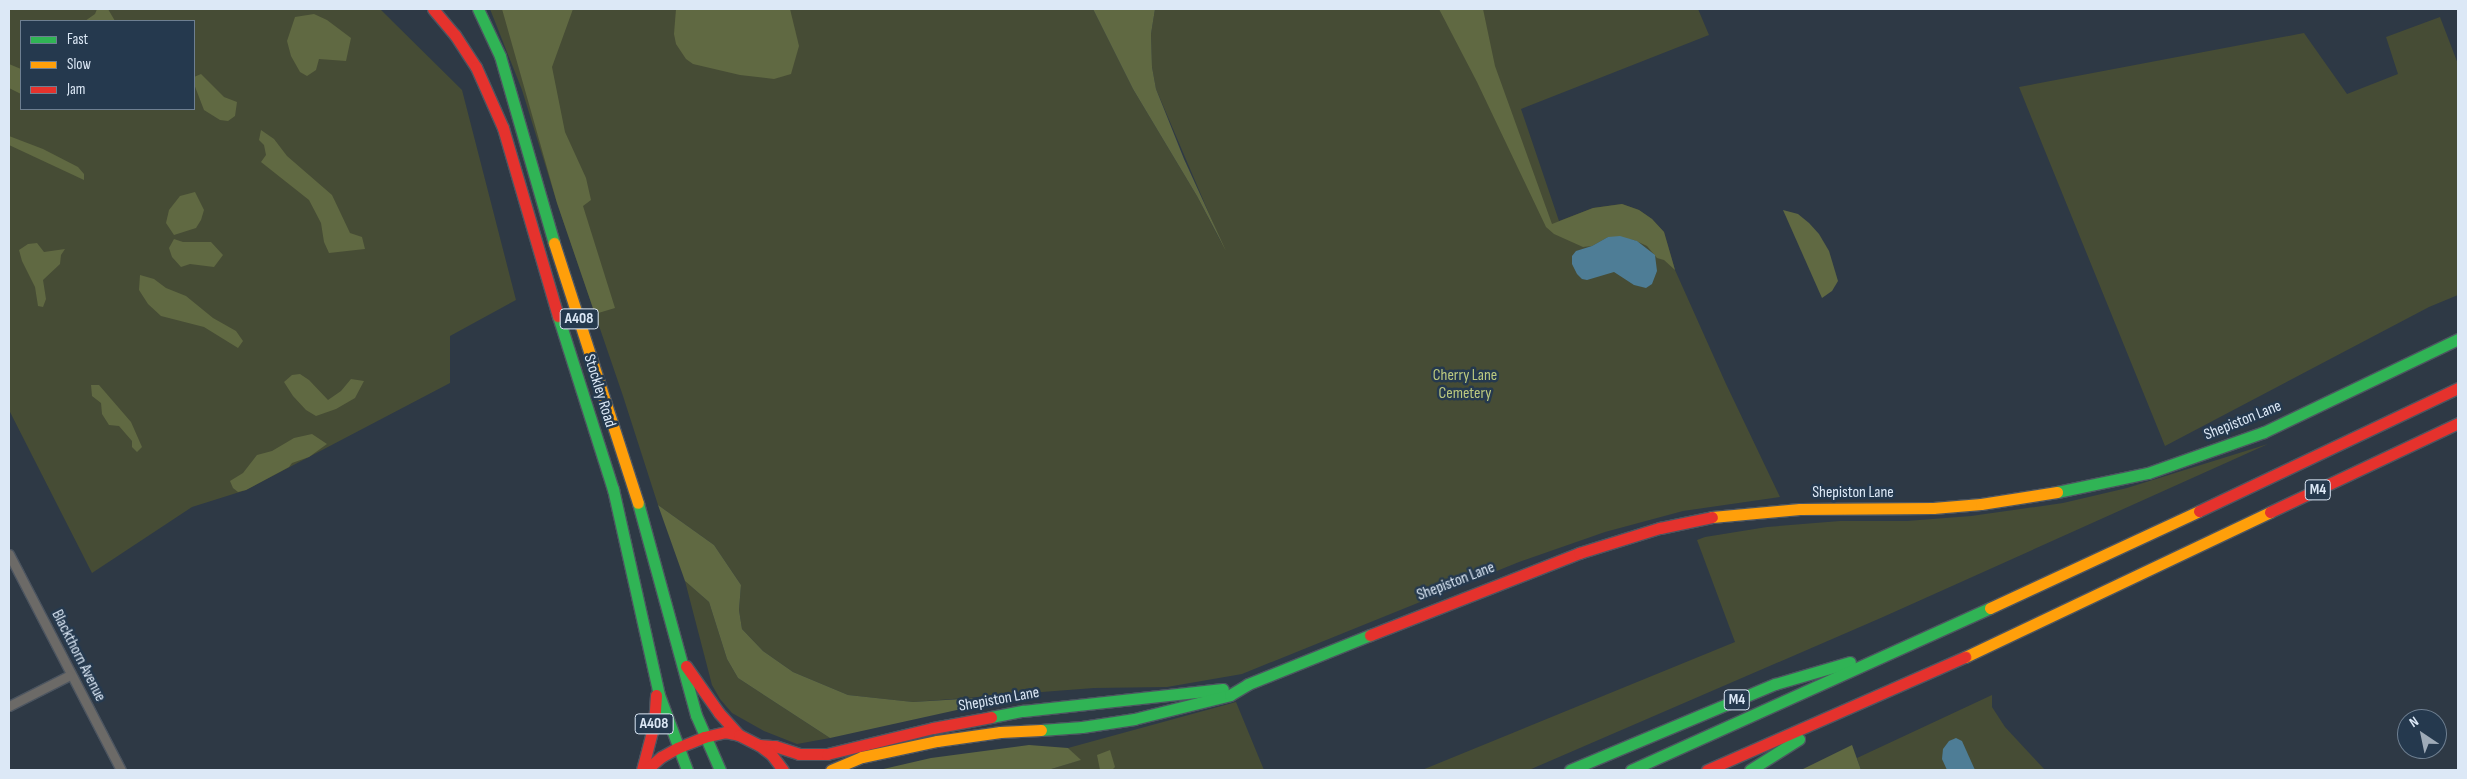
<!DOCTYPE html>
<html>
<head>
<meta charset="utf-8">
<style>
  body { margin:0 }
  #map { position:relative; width:2467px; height:779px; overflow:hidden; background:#2e3945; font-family:"Sofia Sans Condensed",sans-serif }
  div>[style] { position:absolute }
  .green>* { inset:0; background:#464c35 }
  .forest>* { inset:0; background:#606942 }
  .water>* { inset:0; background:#4e7d96 }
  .roads { filter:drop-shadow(1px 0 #4c5560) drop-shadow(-1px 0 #4c5560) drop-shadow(0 1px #4c5560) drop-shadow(0 -1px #4c5560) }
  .street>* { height:9px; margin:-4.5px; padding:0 4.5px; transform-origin:4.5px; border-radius:4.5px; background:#6c6a67 }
  .fast>* { height:11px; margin:-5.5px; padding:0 5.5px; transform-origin:5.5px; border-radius:5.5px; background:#30b455 }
  .slow>* { height:11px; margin:-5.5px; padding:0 5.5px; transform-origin:5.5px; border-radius:5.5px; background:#ff9f0a }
  .jam>* { height:11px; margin:-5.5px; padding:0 5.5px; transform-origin:5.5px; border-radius:5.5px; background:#e5322d }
  span { translate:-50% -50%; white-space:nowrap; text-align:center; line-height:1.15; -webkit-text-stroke:5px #25394e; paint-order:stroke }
  .shield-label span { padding:1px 4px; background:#25394e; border:1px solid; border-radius:4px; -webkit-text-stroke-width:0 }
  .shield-label { font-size:15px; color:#dce8f6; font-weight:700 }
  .park-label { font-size:16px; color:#bcc97f }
  .street-label { font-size:16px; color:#dce8f6 }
  .frame { position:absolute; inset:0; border:10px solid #dce8f6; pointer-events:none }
  .legend { position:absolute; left:20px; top:20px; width:175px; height:90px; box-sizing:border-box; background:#25394e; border:1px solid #6e7f91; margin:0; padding:6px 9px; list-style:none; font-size:15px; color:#dce8f6 }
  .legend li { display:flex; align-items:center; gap:10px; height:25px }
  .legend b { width:25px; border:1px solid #6e7f91 }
  .north { position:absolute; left:2397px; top:709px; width:50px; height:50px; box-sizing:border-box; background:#25394e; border:1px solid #6e7f91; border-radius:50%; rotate:326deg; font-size:14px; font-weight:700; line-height:20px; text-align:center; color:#dce8f6 }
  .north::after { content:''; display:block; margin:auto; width:18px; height:22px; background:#9fabb8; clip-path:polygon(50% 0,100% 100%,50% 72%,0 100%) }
</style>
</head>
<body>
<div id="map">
  <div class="green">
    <i style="clip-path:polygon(evenodd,9px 9px,380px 9px,462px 90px,516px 300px,450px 336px,450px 383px,246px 490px,192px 507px,92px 573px,9px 410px,9px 9px,21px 21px,194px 21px,194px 109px,21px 109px,21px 21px)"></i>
    <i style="clip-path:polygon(490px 9px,1093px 9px,1133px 89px,1197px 196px,1222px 244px,1156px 89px,1152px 67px,1151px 34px,1155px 9px,1698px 9px,1709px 35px,1521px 109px,1559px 221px,1593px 208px,1622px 204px,1639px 210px,1652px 219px,1664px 232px,1675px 270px,1726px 384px,1780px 497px,1683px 511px,1605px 532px,1519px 562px,1242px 674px,1167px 687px,1094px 688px,913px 702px,848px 695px,793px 672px,763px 651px,742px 629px,739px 610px,741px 585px,714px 545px,658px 505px,623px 396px,557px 203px,522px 90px)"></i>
    <i style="clip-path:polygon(2440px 17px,2458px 64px,2458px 295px,2429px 307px,2165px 446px,2019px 87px,2304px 33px,2347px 94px,2398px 74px,2386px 37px)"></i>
    <i style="clip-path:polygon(2268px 444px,1883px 617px,1529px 770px,1422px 770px,1735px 642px,1697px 540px,1705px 537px,1767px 527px,1840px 521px,1907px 521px,1971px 516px,2063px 503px,2127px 488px)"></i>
    <i style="clip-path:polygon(685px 581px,709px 602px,727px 659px,738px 678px,830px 738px,797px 744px,764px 731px,732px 713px,720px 699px,712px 685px)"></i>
    <i style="clip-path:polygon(1992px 695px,1992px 707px,2005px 727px,2045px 770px,1861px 770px,1857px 758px)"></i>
    <i style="clip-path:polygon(1236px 702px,1264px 770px,1048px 770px,1080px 760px,1068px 748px)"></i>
  </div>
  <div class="forest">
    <i style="clip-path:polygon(97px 9px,108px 9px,115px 21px,85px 21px,95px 14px)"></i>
    <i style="clip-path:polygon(502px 9px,573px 9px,552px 67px,565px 132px,586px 178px,591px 200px,583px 206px,615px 308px,595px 314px,557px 203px)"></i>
    <i style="clip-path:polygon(676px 9px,790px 9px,799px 46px,791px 74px,774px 79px,740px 75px,693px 64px,686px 59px,676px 44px,674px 34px)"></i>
    <i style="clip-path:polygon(1093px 9px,1155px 9px,1151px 34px,1152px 67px,1156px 89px,1184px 159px,1226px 251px,1197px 196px,1133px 89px)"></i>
    <i style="clip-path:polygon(1439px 9px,1483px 9px,1495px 66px,1552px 224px,1593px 208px,1622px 204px,1639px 210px,1652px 219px,1664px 232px,1675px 270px,1664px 260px,1657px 258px,1647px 246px,1634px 240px,1608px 237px,1592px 246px,1583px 247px,1554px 234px,1546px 227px,1477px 82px)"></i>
    <i style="clip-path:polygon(314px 14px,327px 20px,351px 38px,346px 61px,319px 59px,316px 70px,307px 76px,300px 72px,291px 56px,287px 41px,295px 17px)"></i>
    <i style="clip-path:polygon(9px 64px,21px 69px,21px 94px,9px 88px)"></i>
    <i style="clip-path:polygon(201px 74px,224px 97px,237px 102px,235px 116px,228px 121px,220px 120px,204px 110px,194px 84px,194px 77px)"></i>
    <i style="clip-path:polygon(261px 130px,274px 139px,287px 156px,332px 195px,350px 233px,362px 237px,365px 249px,329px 253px,324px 242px,321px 223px,309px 200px,261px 162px,266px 155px,264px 145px,259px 140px)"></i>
    <i style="clip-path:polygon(9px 136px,43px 149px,78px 167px,84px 174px,84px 180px,9px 145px)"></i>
    <i style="clip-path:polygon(195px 192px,204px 210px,201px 220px,196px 228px,174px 235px,166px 223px,169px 210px,180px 196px)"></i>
    <i style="clip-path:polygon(1783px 210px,1798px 214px,1809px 223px,1819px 234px,1829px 251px,1838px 281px,1832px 291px,1822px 298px)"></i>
    <i style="clip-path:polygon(174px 239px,183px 242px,211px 242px,223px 255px,214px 267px,190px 264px,181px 267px,172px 257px,169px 248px)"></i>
    <i style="clip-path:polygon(37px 243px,44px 252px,65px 249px,61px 255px,60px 264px,43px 280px,46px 299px,43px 307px,38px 306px,35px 287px,22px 261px,19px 250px,28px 244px)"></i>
    <i style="clip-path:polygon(140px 275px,154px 279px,166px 288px,186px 296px,213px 318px,236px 331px,243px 341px,238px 348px,204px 327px,161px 316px,148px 304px,139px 290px)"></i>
    <i style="clip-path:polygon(300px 374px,309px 380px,328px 400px,341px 391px,351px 379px,364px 381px,355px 398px,336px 409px,316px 416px,306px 410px,293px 396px,284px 382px,292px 375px)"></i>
    <i style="clip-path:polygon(91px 385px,99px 385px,131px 422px,142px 447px,137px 452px,132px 447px,132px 441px,119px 426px,109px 425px,102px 414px,101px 403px,92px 396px)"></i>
    <i style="clip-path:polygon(312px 434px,327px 444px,309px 457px,292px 463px,289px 467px,246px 490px,238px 492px,233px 488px,230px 481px,243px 473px,257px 455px,272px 451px,294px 438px)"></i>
    <i style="clip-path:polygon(658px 505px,714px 545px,741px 585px,739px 610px,742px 629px,763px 651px,793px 672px,848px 695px,913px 702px,1025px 695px,830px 738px,738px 678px,727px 659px,709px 602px,685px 581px)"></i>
    <i style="clip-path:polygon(1029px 745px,1068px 748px,1081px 760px,1048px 770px,879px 770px,931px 758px)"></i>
    <i style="clip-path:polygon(1852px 745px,1861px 770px,1801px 770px)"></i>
    <i style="clip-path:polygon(1110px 750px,1115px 767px,1112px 770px,1100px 770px,1097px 755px)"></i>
  </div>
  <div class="water">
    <i style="clip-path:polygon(1620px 236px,1637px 241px,1655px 255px,1657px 271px,1652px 284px,1646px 288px,1634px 285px,1614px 272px,1587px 280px,1582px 279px,1577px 274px,1572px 264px,1572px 256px,1576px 251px,1592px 246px,1608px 237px)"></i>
    <i style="clip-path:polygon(1956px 738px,1962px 741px,1975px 770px,1947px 770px,1942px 759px,1943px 749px,1949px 741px)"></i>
  </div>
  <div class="roads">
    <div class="street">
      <i style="left:9px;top:554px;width:243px;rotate:62.6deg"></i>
      <i style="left:9px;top:706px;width:68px;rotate:-26.9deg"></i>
    </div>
    <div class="fast">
      <i style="left:478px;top:9px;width:52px;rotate:64.9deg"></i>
      <i style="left:500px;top:56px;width:195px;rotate:73.9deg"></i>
      <i style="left:558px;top:316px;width:182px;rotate:72.4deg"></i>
      <i style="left:613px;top:489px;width:211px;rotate:77.4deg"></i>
      <i style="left:659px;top:695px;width:80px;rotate:69.5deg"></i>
      <i style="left:2057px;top:492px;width:93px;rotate:-11.8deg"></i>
      <i style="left:2148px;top:473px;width:123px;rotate:-19.5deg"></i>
      <i style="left:2264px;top:432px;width:215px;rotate:-25.6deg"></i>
      <i style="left:638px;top:503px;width:220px;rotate:74.7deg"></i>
      <i style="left:696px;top:715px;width:60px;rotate:66.4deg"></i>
      <i style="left:991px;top:717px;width:33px;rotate:-11deg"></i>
      <i style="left:1023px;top:711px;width:201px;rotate:-6.3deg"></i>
      <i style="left:1041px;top:730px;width:41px;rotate:-4.2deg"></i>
      <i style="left:1082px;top:727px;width:53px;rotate:-8.7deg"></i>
      <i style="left:1134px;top:719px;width:99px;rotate:-14deg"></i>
      <i style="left:1230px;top:695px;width:21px;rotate:-31deg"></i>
      <i style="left:1248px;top:684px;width:131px;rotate:-21.9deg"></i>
      <i style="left:1570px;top:770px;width:222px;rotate:-22.8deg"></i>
      <i style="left:1775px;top:684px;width:78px;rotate:-16.3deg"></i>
      <i style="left:1631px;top:770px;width:394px;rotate:-24.3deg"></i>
      <i style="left:1750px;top:770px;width:58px;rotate:-32.3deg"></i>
    </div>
    <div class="slow">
      <i style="left:554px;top:243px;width:273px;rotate:72.1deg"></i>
      <i style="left:1712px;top:517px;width:88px;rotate:-5.2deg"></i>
      <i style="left:1800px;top:509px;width:133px;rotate:-0.4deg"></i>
      <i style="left:1933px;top:508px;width:48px;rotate:-4.8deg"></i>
      <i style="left:1981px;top:504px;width:77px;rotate:-9deg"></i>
      <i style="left:1990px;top:608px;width:230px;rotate:-24.9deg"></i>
      <i style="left:1965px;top:657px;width:338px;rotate:-25.4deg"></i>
      <i style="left:831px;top:770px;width:34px;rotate:-23deg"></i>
      <i style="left:862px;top:757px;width:77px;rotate:-12deg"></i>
      <i style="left:937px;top:741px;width:64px;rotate:-8.1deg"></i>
      <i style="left:1000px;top:732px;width:41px;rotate:-2.8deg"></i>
    </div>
    <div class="jam">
      <i style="left:433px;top:9px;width:34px;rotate:50deg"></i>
      <i style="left:455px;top:35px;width:38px;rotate:57deg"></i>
      <i style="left:476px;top:67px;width:67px;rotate:66.1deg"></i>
      <i style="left:503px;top:128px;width:196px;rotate:73.7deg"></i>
      <i style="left:2199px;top:511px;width:287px;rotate:-25.4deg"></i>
      <i style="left:2270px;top:512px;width:208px;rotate:-25.3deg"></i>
      <i style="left:1370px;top:635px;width:225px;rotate:-21.4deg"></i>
      <i style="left:1579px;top:553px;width:85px;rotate:-17.2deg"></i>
      <i style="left:1660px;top:528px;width:53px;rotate:-11.9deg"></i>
      <i style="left:686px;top:666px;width:57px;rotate:54.9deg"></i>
      <i style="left:719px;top:713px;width:30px;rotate:48deg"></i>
      <i style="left:759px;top:745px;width:16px;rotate:4deg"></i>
      <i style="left:775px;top:746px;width:25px;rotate:18deg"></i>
      <i style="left:799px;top:754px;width:28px"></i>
      <i style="left:827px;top:754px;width:109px;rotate:-13.8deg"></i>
      <i style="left:933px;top:728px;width:59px;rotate:-10.7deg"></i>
      <i style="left:642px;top:770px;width:48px;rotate:-75.4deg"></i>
      <i style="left:654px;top:724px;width:29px;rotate:-86deg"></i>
      <i style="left:646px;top:770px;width:20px;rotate:-41deg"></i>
      <i style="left:661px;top:757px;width:18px;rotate:-29deg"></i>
      <i style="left:677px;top:748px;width:29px;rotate:-22deg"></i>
      <i style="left:704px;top:737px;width:22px;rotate:-13deg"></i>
      <i style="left:725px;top:732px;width:14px;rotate:12deg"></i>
      <i style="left:739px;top:735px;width:22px;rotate:27deg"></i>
      <i style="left:759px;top:745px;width:15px;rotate:37deg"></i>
      <i style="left:771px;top:754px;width:20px;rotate:53deg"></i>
      <i style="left:1707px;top:770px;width:282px;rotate:-23.7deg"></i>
    </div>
  </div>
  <div class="shield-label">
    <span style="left:579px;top:319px">A408</span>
    <span style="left:2318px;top:490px">M4</span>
    <span style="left:1737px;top:700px">M4</span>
    <span style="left:654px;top:724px">A408</span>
  </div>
  <div class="park-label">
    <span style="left:1465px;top:385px">Cherry Lane<br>Cemetery</span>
  </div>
  <div class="street-label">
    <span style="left:599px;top:391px;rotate:73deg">Stockley Road</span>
    <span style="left:2243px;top:421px;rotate:-22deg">Shepiston Lane</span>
    <span style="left:1853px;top:493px">Shepiston Lane</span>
    <span style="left:1456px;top:582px;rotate:-21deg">Shepiston Lane</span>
    <span style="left:78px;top:656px;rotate:63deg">Blackthorn Avenue</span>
    <span style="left:999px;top:700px;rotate:-10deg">Shepiston Lane</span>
  </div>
  <div class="frame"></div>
  <ul class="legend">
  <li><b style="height:6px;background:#30b455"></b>Fast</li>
  <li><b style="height:6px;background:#ff9f0a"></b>Slow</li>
  <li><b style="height:6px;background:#e5322d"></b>Jam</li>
  </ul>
  <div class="north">N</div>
</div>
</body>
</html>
